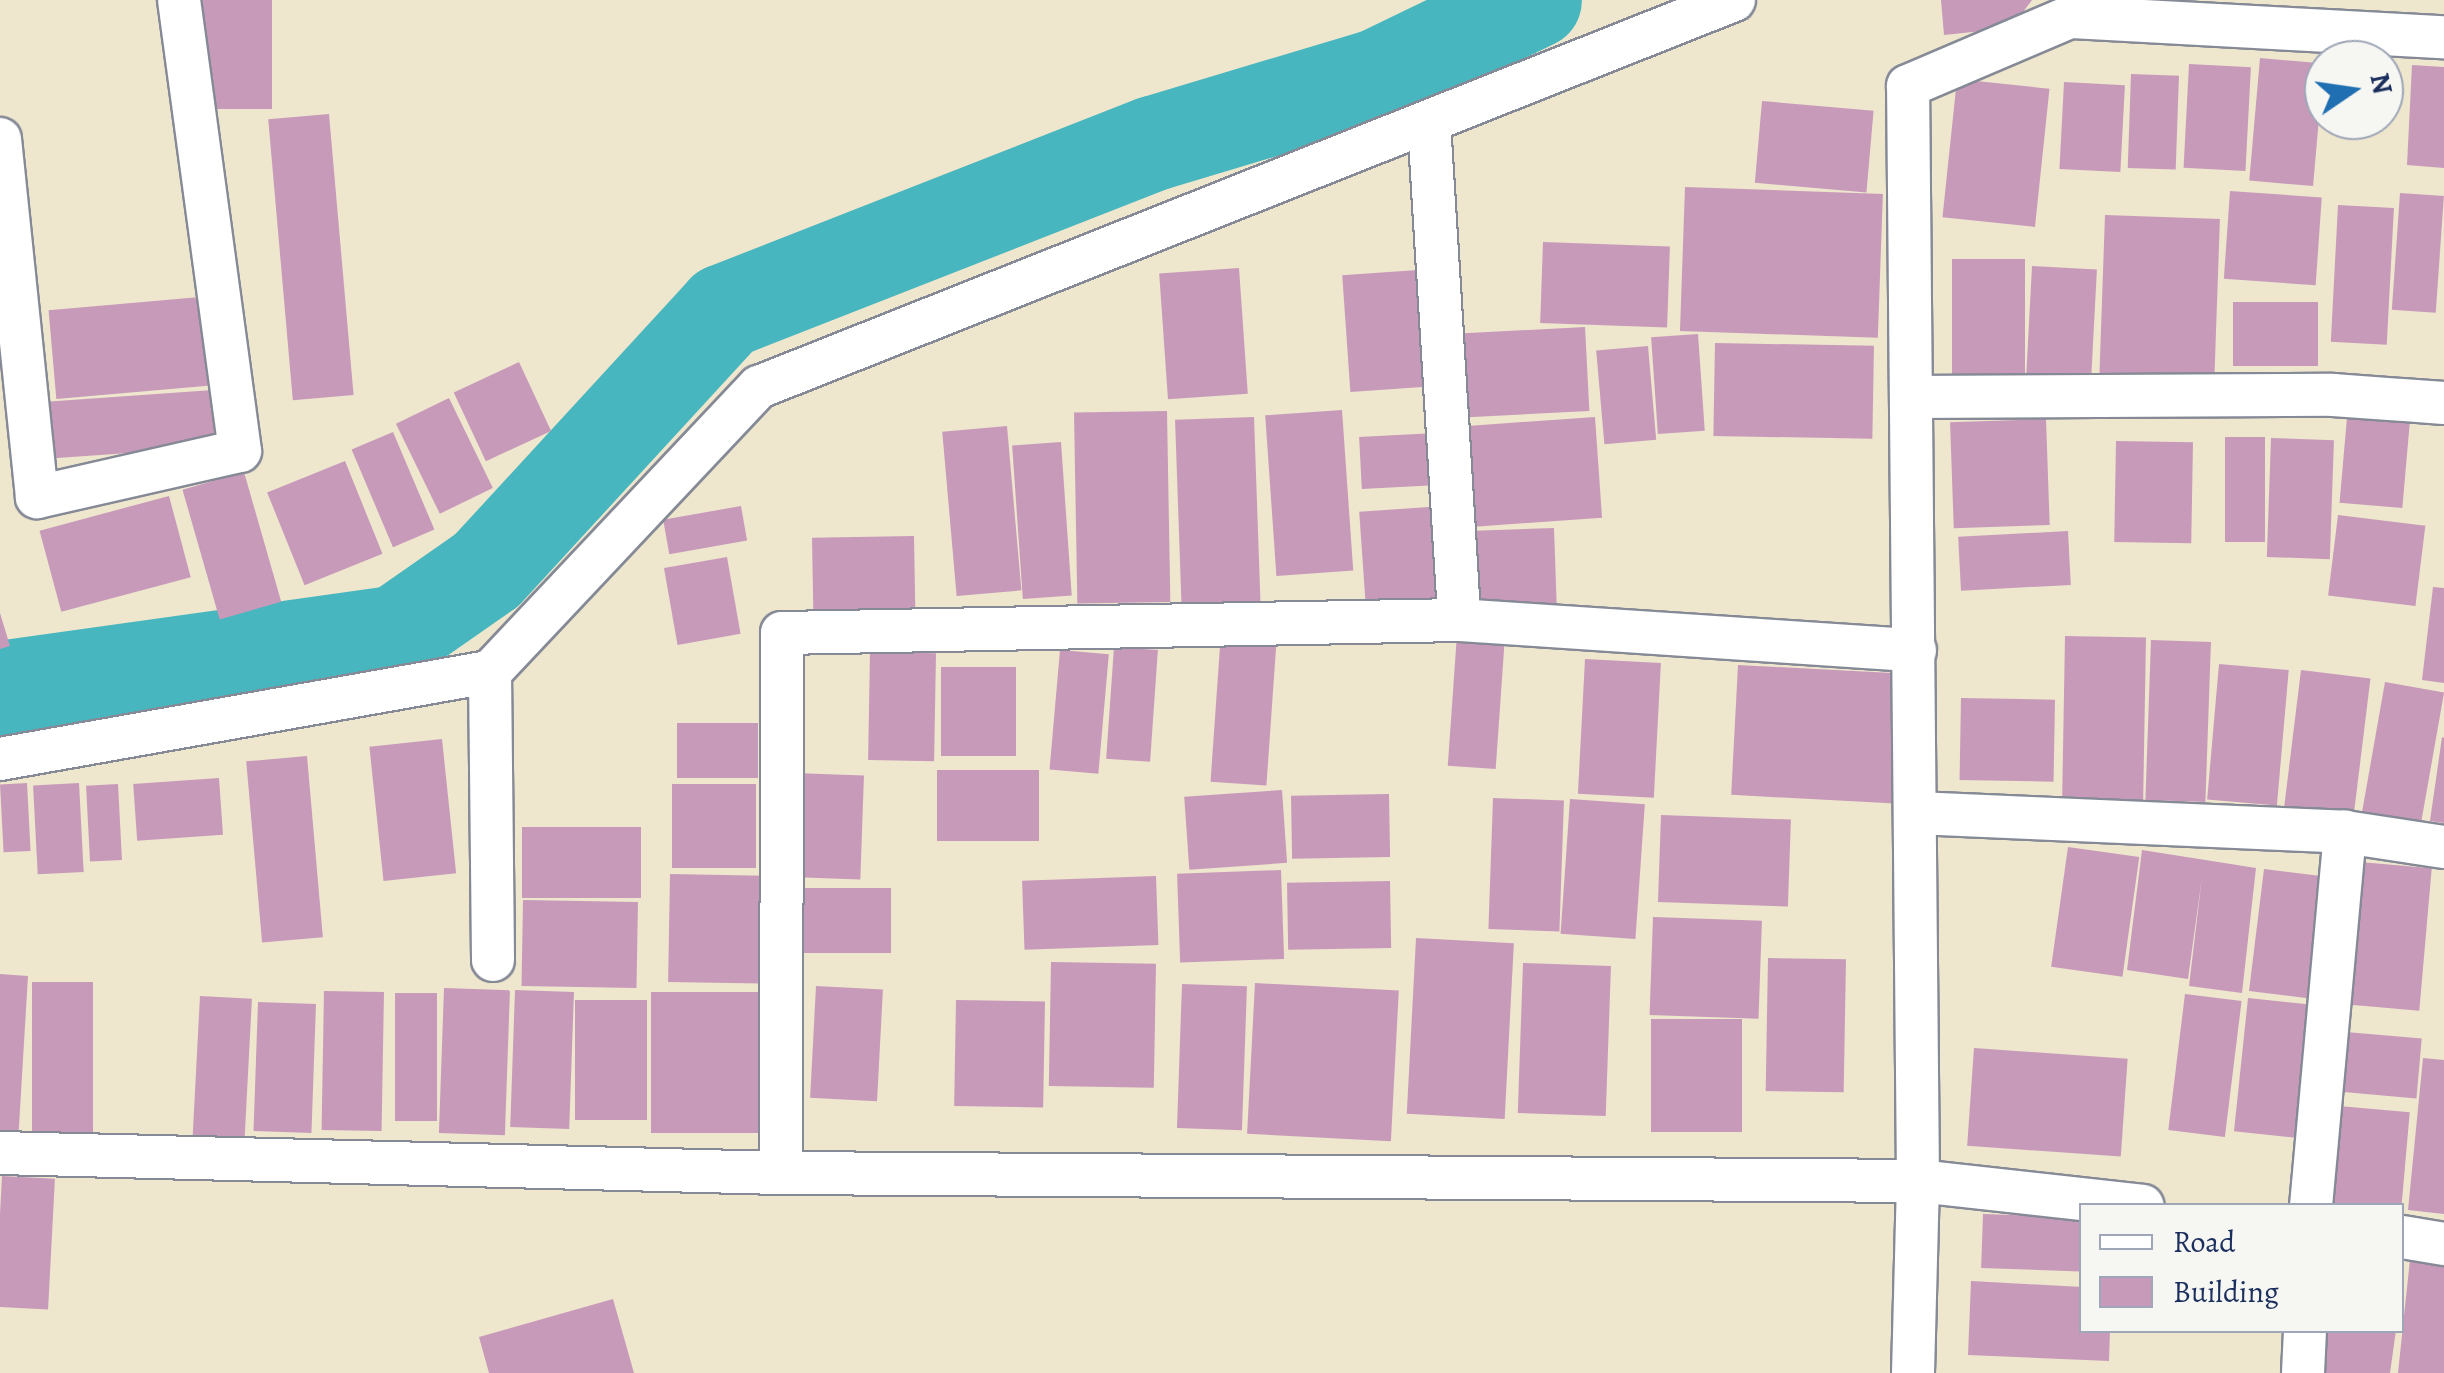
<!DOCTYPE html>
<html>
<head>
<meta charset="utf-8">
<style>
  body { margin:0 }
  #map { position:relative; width:2444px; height:1373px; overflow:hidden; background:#efe6ce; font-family:Alegreya,serif }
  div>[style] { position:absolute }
  .river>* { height:95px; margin:-47.5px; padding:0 47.5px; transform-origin:47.5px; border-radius:47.5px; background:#47b6bf }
  .building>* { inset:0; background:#c79aba; transform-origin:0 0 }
  .roads { filter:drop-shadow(2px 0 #858a96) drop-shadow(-2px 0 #858a96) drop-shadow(0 2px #858a96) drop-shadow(0 -2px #858a96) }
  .minor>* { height:42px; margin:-21px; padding:0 21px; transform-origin:21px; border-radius:21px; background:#fff }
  span { translate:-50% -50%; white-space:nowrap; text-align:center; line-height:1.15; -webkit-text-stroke:10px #f6f6f2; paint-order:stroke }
  .legend { position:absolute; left:2079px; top:1203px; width:325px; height:130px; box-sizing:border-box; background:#f6f6f2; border:2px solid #9ea6b7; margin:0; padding:12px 18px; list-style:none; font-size:30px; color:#1b2f5e }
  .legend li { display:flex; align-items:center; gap:20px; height:50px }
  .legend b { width:50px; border:2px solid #9ea6b7 }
  .north { position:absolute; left:2304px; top:40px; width:100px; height:100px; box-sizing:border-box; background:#f6f6f2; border:2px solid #9ea6b7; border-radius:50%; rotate:77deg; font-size:28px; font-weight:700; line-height:40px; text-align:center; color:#1b2f5e }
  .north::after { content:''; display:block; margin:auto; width:35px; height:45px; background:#1f6fb2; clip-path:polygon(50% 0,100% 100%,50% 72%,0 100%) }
</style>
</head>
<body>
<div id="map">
  <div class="river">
    <i style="left:0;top:688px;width:401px;rotate:-8deg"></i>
    <i style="left:397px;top:632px;width:108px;rotate:-34.9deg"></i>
    <i style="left:486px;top:570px;width:352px;rotate:-47.4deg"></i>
    <i style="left:724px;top:311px;width:461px;rotate:-21.4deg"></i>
    <i style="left:1153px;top:143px;width:236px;rotate:-16.7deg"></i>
    <i style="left:1379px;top:75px;width:172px;rotate:-25.8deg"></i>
  </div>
  <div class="building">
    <i style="left:195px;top:0;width:77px;height:109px"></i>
    <i style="clip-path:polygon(1941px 0,2032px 0,2011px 28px,1944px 35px)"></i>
    <i style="left:2260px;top:58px;width:64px;height:123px;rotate:5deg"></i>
    <i style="left:2189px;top:64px;width:62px;height:104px;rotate:3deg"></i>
    <i style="clip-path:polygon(2412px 65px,2444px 67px,2444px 168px,2407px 165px)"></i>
    <i style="left:2131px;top:74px;width:48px;height:94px;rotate:2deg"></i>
    <i style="left:1957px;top:79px;width:93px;height:139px;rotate:6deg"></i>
    <i style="left:2064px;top:82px;width:61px;height:87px;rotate:3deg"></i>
    <i style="left:1762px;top:101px;width:112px;height:82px;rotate:5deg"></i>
    <i style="left:329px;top:114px;width:282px;height:61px;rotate:85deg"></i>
    <i style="left:1685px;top:187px;width:198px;height:144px;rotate:2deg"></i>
    <i style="left:2230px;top:191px;width:92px;height:88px;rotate:4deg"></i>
    <i style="left:2400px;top:193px;width:44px;height:117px;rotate:4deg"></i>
    <i style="left:2338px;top:205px;width:56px;height:137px;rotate:3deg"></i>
    <i style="left:2105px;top:215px;width:115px;height:169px;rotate:2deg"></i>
    <i style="left:1543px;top:242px;width:127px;height:81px;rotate:2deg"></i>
    <i style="left:1952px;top:259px;width:73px;height:130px"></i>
    <i style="left:2032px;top:266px;width:65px;height:121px;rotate:3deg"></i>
    <i style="left:1239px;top:268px;width:126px;height:80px;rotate:86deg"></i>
    <i style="left:1432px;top:269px;width:117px;height:90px;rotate:86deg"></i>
    <i style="left:200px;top:297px;width:89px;height:152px;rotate:85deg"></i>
    <i style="left:2233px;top:302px;width:85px;height:64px"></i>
    <i style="left:1585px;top:327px;width:84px;height:131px;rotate:87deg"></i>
    <i style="left:1698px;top:334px;width:97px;height:47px;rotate:86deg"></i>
    <i style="left:1715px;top:343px;width:159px;height:93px;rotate:1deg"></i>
    <i style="left:1648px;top:346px;width:94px;height:52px;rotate:85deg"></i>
    <i style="left:519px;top:362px;width:76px;height:72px;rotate:65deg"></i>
    <i style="left:213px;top:390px;width:57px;height:167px;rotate:86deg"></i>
    <i style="left:449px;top:398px;width:100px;height:59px;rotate:64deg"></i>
    <i style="left:2348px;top:406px;width:63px;height:97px;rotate:5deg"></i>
    <i style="left:1342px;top:410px;width:161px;height:77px;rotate:86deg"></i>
    <i style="left:1167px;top:411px;width:191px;height:93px;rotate:89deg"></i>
    <i style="left:1254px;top:417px;width:185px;height:79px;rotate:88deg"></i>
    <i style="left:1595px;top:417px;width:101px;height:138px;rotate:86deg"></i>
    <i style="left:2046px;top:419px;width:106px;height:96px;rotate:88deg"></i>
    <i style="left:1007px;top:426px;width:165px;height:65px;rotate:85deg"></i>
    <i style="left:393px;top:432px;width:106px;height:45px;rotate:67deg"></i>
    <i style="left:1436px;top:433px;width:52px;height:77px;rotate:87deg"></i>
    <i style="left:2225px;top:437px;width:40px;height:105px"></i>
    <i style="left:2271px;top:438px;width:63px;height:119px;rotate:2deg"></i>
    <i style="left:2116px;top:441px;width:77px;height:101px;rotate:1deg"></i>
    <i style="left:1061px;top:442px;width:154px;height:49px;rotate:86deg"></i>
    <i style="left:345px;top:461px;width:100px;height:84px;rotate:68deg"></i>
    <i style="left:244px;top:472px;width:135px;height:64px;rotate:74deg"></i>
    <i style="left:169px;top:496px;width:84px;height:134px;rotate:75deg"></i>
    <i style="left:741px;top:506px;width:35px;height:79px;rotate:80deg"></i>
    <i style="left:1443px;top:506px;width:96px;height:84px;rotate:86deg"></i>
    <i style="left:2338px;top:515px;width:88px;height:81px;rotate:7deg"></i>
    <i style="left:1554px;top:528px;width:84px;height:87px;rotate:88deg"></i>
    <i style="left:2068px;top:531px;width:54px;height:110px;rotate:87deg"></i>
    <i style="left:914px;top:536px;width:84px;height:102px;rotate:89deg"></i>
    <i style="left:727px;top:557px;width:78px;height:64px;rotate:80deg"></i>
    <i style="clip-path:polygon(2433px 587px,2444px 588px,2444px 683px,2422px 680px)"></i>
    <i style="clip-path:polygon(0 613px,10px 646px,0 649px)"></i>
    <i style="left:1221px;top:632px;width:56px;height:150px;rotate:4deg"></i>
    <i style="left:1457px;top:634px;width:48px;height:132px;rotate:4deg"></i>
    <i style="left:2065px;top:636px;width:81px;height:172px;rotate:1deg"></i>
    <i style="left:2151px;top:640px;width:60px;height:160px;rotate:2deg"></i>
    <i style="left:1114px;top:647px;width:44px;height:112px;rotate:4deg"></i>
    <i style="left:1060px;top:650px;width:49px;height:120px;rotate:5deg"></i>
    <i style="left:870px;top:652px;width:66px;height:108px;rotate:1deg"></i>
    <i style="left:1585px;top:659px;width:76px;height:135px;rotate:3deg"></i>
    <i style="left:2219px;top:664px;width:70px;height:136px;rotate:5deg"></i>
    <i style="left:1738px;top:665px;width:164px;height:130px;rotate:3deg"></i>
    <i style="left:1016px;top:667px;width:89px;height:75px;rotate:90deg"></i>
    <i style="left:2301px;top:670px;width:70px;height:153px;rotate:7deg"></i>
    <i style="left:2385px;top:682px;width:60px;height:142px;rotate:10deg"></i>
    <i style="left:1961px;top:698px;width:94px;height:82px;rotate:1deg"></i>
    <i style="left:677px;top:723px;width:81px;height:55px"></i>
    <i style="clip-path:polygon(2442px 737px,2444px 738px,2444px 823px,2430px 821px)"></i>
    <i style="left:442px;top:739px;width:135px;height:73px;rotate:84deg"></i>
    <i style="left:307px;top:756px;width:182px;height:61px;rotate:85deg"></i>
    <i style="left:1039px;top:770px;width:71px;height:102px;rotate:90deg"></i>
    <i style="left:794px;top:773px;width:70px;height:104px;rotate:2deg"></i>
    <i style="left:219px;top:778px;width:57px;height:86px;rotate:86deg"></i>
    <i style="left:27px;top:783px;width:68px;height:27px;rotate:87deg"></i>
    <i style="left:79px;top:783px;width:89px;height:46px;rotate:87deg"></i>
    <i style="left:118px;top:784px;width:76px;height:32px;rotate:87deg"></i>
    <i style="left:672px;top:784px;width:84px;height:84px"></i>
    <i style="left:1282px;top:790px;width:73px;height:98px;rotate:86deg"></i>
    <i style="left:1389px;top:794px;width:63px;height:98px;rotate:89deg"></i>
    <i style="left:1493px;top:798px;width:71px;height:131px;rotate:2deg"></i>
    <i style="left:1570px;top:799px;width:75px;height:135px;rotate:4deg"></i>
    <i style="left:1661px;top:815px;width:130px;height:87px;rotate:2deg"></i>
    <i style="left:522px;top:827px;width:119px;height:71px"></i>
    <i style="left:2068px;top:847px;width:72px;height:121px;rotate:8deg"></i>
    <i style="clip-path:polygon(2142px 850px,2256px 868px,2242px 993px,2189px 986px,2202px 877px,2188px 979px,2127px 970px)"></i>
    <i style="left:2360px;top:862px;width:72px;height:143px;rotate:5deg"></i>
    <i style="left:2264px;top:869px;width:76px;height:123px;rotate:7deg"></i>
    <i style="left:1281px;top:870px;width:89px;height:104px;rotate:88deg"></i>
    <i style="left:670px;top:874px;width:94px;height:108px;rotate:1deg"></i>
    <i style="left:1156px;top:876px;width:69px;height:134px;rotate:88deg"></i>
    <i style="left:1390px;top:881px;width:67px;height:103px;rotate:89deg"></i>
    <i style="left:796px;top:888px;width:95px;height:65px"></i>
    <i style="left:523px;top:900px;width:115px;height:86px;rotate:1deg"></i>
    <i style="left:1653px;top:917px;width:109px;height:98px;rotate:2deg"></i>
    <i style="left:1416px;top:938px;width:98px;height:176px;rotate:3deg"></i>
    <i style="left:1768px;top:958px;width:78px;height:133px;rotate:1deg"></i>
    <i style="left:1051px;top:962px;width:105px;height:124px;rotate:1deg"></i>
    <i style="left:1523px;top:963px;width:88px;height:150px;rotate:2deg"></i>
    <i style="clip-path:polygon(0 974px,28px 976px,18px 1143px,0 1141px)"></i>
    <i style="left:32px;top:982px;width:61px;height:151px"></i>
    <i style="left:1255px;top:983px;width:144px;height:151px;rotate:3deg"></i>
    <i style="left:1182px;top:984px;width:65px;height:144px;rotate:2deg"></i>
    <i style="left:816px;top:986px;width:67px;height:112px;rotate:3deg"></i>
    <i style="left:444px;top:988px;width:66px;height:145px;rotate:2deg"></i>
    <i style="left:515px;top:990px;width:59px;height:137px;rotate:2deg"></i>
    <i style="left:324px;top:991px;width:60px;height:139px;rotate:1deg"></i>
    <i style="left:759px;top:992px;width:141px;height:108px;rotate:90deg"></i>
    <i style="left:395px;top:993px;width:42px;height:128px"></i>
    <i style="left:2185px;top:994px;width:57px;height:137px;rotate:7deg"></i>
    <i style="left:200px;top:996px;width:52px;height:146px;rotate:3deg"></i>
    <i style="left:2248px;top:998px;width:74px;height:134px;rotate:6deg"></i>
    <i style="left:575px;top:1000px;width:72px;height:120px"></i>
    <i style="left:956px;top:1000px;width:89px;height:106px;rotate:1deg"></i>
    <i style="left:258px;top:1002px;width:58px;height:129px;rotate:2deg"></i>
    <i style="left:1651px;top:1019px;width:91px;height:113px"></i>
    <i style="left:2346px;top:1032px;width:76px;height:60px;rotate:5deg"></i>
    <i style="left:1974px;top:1048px;width:154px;height:98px;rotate:4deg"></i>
    <i style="clip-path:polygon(2423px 1058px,2444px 1060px,2444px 1214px,2408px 1210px)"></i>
    <i style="left:2339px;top:1106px;width:71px;height:98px;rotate:5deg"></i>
    <i style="left:2px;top:1176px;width:53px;height:131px;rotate:3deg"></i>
    <i style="left:1983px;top:1214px;width:99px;height:54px;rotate:2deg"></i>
    <i style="clip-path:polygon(2411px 1250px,2444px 1253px,2444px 1373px,2398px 1373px)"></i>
    <i style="clip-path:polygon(1971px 1281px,2082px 1287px,2082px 1330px,2110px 1330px,2109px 1361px,1968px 1355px)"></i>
    <i style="clip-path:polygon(613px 1299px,634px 1373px,489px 1373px,479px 1337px)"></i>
    <i style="clip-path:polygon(2322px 1330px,2396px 1330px,2390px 1373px,2316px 1373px)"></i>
  </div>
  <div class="roads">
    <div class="minor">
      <i style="left:1429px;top:123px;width:498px;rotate:86.5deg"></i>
      <i style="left:0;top:139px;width:360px;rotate:84.1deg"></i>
      <i style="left:37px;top:497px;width:208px;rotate:-12.8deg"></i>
      <i style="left:240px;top:451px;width:455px;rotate:-97.7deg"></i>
      <i style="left:1912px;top:397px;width:421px;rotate:-0.3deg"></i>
      <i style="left:2333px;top:395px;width:111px;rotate:4.1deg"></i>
      <i style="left:490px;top:672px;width:288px;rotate:89.4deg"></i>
      <i style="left:0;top:759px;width:498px;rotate:-10.1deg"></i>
      <i style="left:490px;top:672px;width:392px;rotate:-46.7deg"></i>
      <i style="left:759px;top:387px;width:1049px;rotate:-21.65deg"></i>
      <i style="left:1916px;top:813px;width:429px;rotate:2.5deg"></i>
      <i style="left:2345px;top:832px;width:100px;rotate:8.6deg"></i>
      <i style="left:0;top:1153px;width:781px;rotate:1.47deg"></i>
      <i style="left:781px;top:1173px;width:1137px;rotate:0.4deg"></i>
      <i style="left:1918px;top:1181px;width:226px;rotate:6.3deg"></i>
      <i style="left:781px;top:1173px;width:540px;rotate:-89.89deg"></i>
      <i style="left:782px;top:633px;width:677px;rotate:-1.1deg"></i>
      <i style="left:1459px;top:620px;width:457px;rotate:3.8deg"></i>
      <i style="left:2311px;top:1206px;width:376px;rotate:-84.8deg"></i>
      <i style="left:2402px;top:1237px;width:43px;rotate:9.5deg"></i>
      <i style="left:1913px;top:1373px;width:192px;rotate:-88.5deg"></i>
      <i style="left:1918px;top:1181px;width:1095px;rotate:-90.52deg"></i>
      <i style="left:1908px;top:86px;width:176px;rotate:-23.1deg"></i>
      <i style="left:2070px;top:17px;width:375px;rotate:3.1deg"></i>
      <i style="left:2303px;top:1373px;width:43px;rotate:-87.3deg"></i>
    </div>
  </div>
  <ul class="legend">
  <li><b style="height:12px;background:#fff"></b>Road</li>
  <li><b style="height:28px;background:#c79aba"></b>Building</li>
  </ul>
  <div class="north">N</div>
</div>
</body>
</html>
